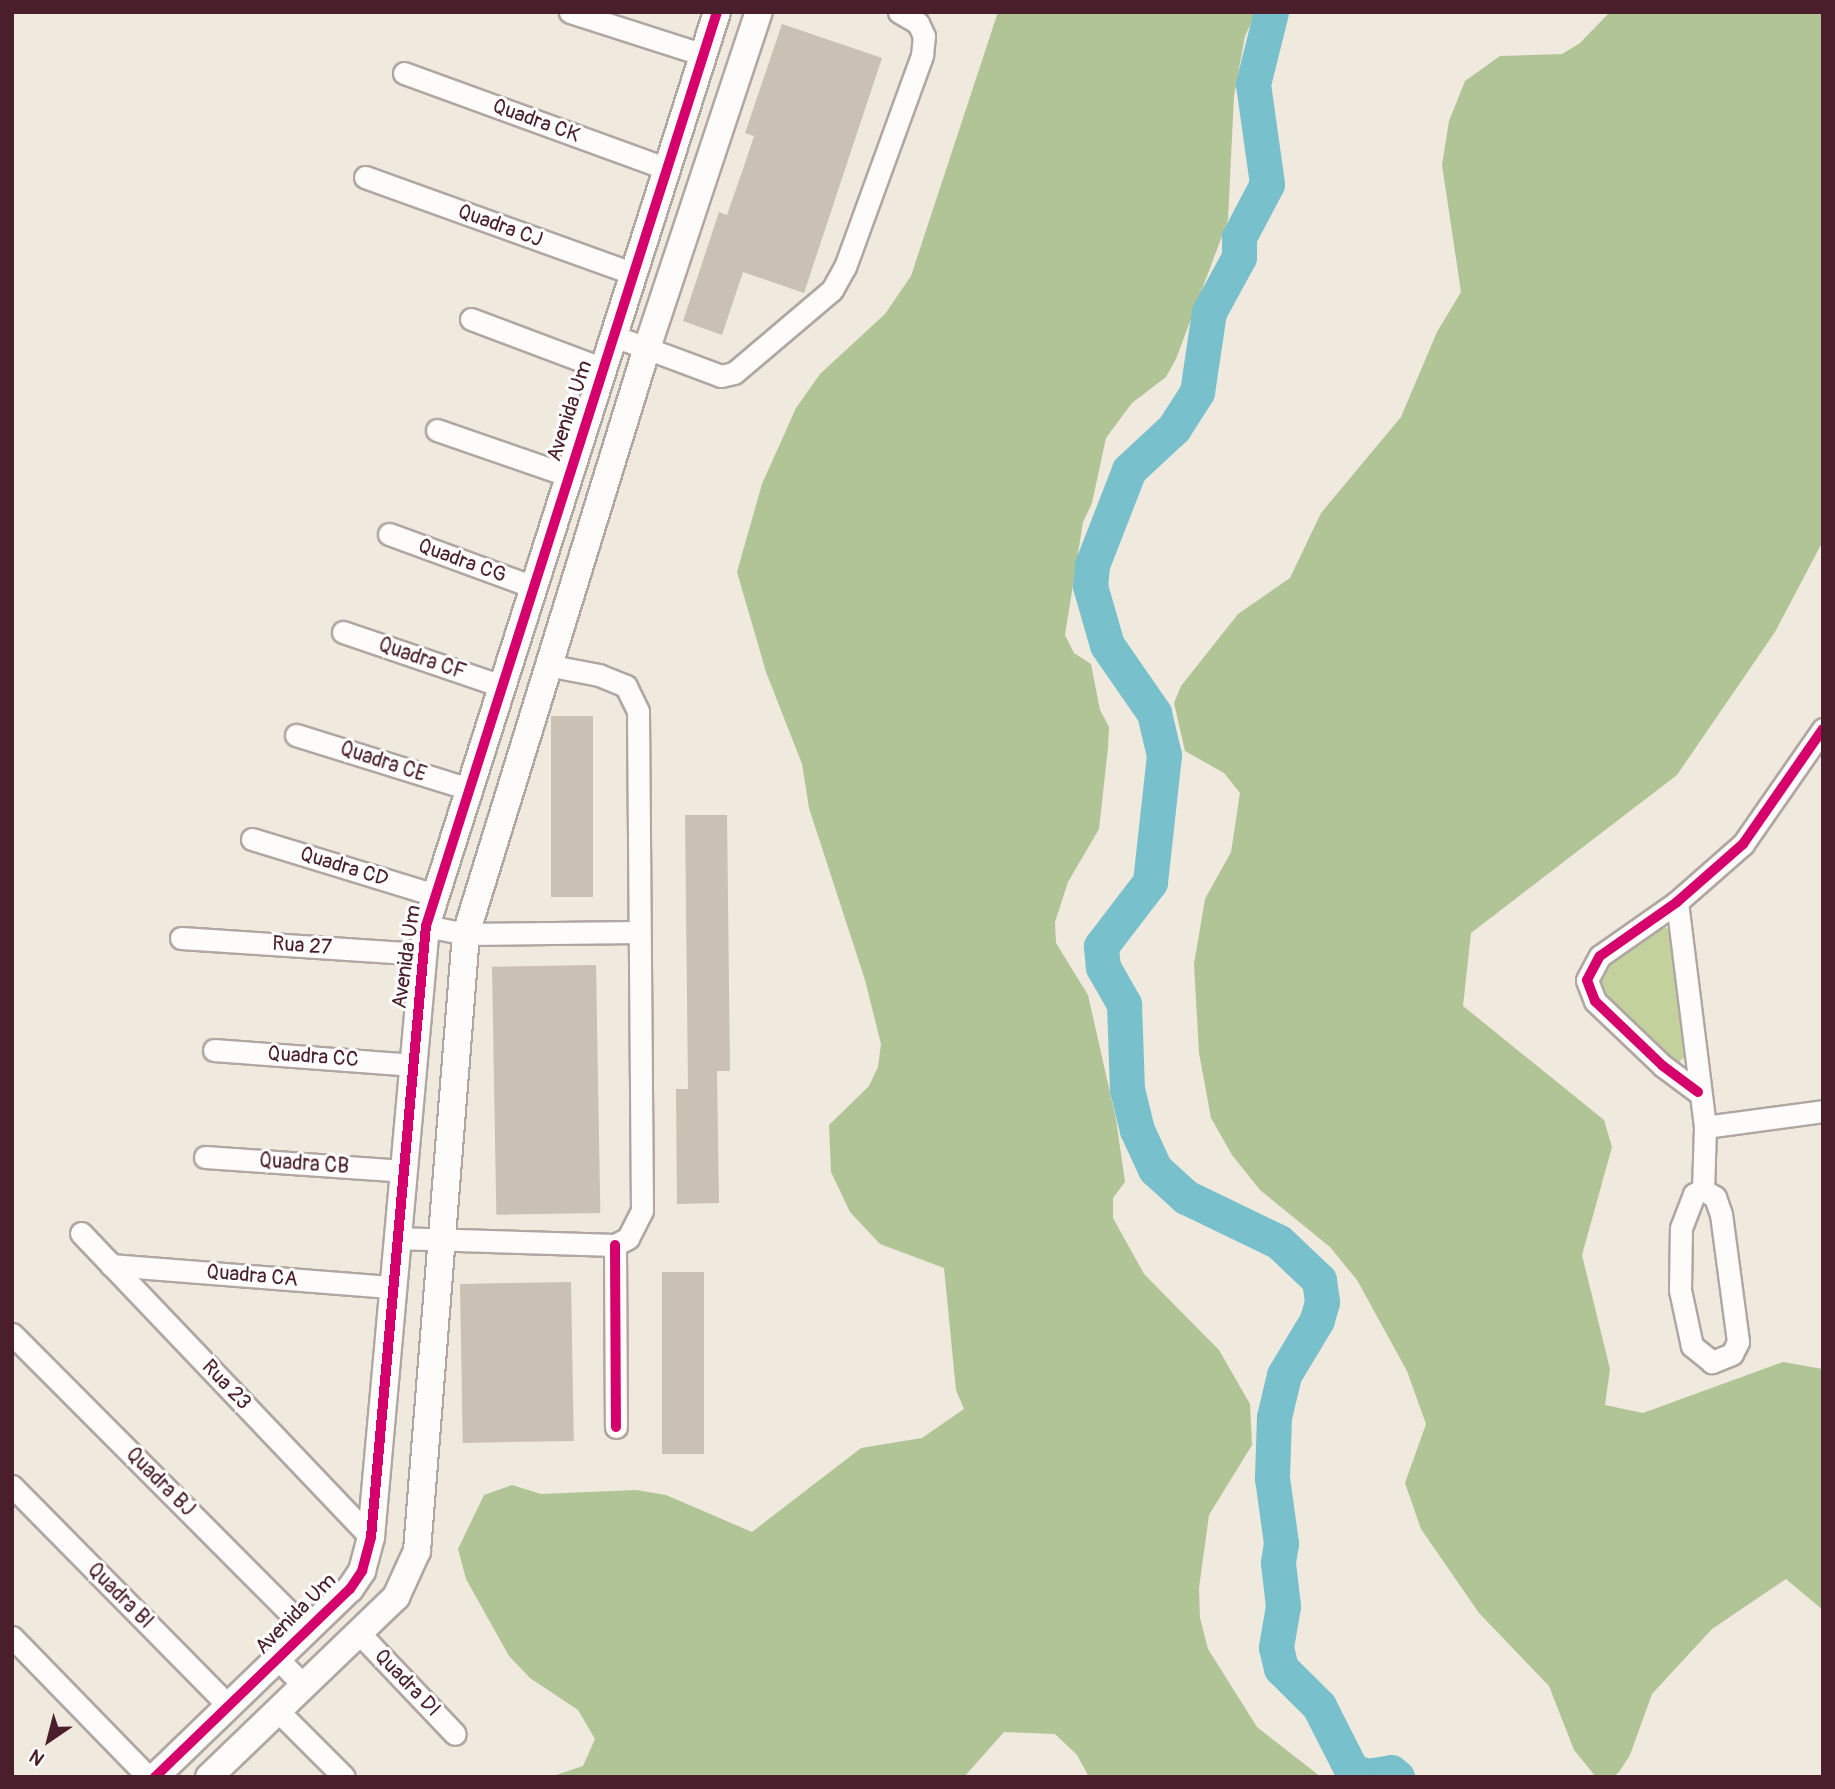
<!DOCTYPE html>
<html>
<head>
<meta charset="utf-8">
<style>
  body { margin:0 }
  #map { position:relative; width:1835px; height:1789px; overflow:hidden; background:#efe9de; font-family:Pangolin,sans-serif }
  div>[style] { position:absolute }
  .green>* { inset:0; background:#c3d29d }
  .forest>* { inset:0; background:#b1c496 }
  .river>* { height:35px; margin:-17.5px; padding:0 17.5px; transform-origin:17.5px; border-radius:17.5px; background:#78c0cc }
  .building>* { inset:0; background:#cac0b3; transform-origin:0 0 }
  .roads { filter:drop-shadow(2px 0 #b0a6a2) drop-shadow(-2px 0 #b0a6a2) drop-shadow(0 2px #b0a6a2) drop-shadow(0 -2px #b0a6a2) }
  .minor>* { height:21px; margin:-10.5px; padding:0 10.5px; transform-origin:10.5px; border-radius:10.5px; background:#fdfcfa }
  .tertiary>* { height:26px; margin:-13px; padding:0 13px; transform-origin:13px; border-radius:13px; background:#fdfcfa }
  .cycleway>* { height:10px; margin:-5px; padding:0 5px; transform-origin:5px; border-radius:5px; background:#d6006c }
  span { translate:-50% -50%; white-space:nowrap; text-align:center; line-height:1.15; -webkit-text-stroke:6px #fff; paint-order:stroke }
  .street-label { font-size:21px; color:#4a1f2b }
  .frame { position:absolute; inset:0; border:14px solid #4a1f2b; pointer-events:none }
  .north { position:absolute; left:14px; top:1705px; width:70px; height:70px; -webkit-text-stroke:5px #fff; paint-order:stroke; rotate:215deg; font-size:19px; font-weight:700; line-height:28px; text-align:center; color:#4a1f2b }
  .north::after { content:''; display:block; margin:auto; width:24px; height:32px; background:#4a1f2b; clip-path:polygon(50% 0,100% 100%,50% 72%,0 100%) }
</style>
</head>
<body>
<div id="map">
  <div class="green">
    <i style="clip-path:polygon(1659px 924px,1675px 933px,1689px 1053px,1679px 1062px,1672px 1062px,1602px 998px,1597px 976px,1603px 964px)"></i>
  </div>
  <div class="forest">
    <i style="clip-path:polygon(998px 12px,1256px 12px,1245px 36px,1234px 96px,1228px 220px,1176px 359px,1166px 377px,1132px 403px,1106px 438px,1092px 503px,1083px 522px,1065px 635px,1074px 653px,1091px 664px,1100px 710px,1109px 727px,1108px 748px,1099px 829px,1068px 882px,1055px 922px,1056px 943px,1088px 995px,1116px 1119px,1125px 1182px,1113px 1198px,1113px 1218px,1144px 1274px,1219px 1350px,1250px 1404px,1252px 1445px,1209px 1515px,1199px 1588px,1200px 1618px,1208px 1649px,1257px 1727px,1321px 1777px,1089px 1777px,1077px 1755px,1055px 1734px,1004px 1732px,964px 1777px,550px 1777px,583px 1766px,595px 1739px,578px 1710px,530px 1678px,509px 1656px,466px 1579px,458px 1549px,484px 1495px,512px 1485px,541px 1494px,636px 1490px,666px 1495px,752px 1532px,861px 1448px,922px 1438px,964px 1409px,956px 1390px,944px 1268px,880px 1244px,850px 1212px,831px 1172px,829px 1125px,869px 1086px,878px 1067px,881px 1044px,865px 980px,809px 808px,802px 764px,766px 672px,737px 572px,762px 484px,796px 408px,820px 374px,885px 314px,911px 276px)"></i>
    <i style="clip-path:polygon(1610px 12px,1823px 12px,1823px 541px,1775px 632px,1677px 775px,1471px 933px,1463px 1006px,1604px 1120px,1612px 1147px,1582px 1255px,1610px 1369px,1605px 1405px,1643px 1413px,1783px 1362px,1823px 1369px,1823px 1610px,1786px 1579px,1712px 1629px,1652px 1694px,1630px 1755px,1619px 1772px,1613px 1777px,1596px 1777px,1574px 1750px,1549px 1686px,1479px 1613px,1421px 1529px,1405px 1483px,1426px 1424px,1407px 1371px,1357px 1280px,1330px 1247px,1260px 1190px,1232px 1155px,1211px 1118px,1199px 1053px,1194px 964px,1205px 899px,1231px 852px,1240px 793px,1224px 773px,1185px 751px,1174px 703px,1181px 686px,1238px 614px,1290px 578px,1321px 513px,1401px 417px,1437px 332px,1461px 292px,1442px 165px,1449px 121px,1465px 81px,1500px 56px,1562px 54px,1580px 43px)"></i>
  </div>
  <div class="river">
    <i style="left:1271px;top:12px;width:74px;rotate:104deg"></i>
    <i style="left:1253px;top:84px;width:101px;rotate:82deg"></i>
    <i style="left:1267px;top:184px;width:60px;rotate:117.8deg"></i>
    <i style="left:1239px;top:237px;width:20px;rotate:90deg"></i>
    <i style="left:1239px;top:257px;width:63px;rotate:118.6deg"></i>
    <i style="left:1209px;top:312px;width:81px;rotate:98.5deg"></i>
    <i style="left:1197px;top:392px;width:43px;rotate:122.6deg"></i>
    <i style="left:1174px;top:428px;width:62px;rotate:137deg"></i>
    <i style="left:1129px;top:470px;width:102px;rotate:111.3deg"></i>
    <i style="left:1092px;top:565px;width:21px;rotate:95deg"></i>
    <i style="left:1090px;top:586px;width:61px;rotate:73.9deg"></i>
    <i style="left:1107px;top:645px;width:83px;rotate:55.3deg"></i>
    <i style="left:1154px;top:713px;width:43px;rotate:76.6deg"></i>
    <i style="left:1164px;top:755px;width:128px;rotate:96.3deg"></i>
    <i style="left:1150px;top:882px;width:81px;rotate:127.4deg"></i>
    <i style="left:1101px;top:946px;width:21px;rotate:85deg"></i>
    <i style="left:1103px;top:967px;width:43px;rotate:60.4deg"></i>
    <i style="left:1124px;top:1004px;width:85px;rotate:88deg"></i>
    <i style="left:1127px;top:1089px;width:42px;rotate:76.3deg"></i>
    <i style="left:1137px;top:1130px;width:43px;rotate:65.2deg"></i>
    <i style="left:1155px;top:1169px;width:42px;rotate:42.1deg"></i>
    <i style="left:1186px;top:1197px;width:103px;rotate:25.8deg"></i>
    <i style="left:1279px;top:1242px;width:55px;rotate:43.5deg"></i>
    <i style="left:1319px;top:1280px;width:22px;rotate:82deg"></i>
    <i style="left:1322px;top:1302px;width:19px;rotate:106deg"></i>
    <i style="left:1317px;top:1320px;width:64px;rotate:121deg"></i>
    <i style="left:1284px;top:1375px;width:43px;rotate:103.4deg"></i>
    <i style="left:1274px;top:1417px;width:61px;rotate:91.9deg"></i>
    <i style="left:1272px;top:1478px;width:66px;rotate:82.1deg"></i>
    <i style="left:1281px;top:1543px;width:20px;rotate:99deg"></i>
    <i style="left:1278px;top:1563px;width:43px;rotate:83.4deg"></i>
    <i style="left:1283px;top:1606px;width:42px;rotate:99.7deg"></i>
    <i style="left:1276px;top:1647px;width:22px;rotate:77deg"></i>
    <i style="left:1281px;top:1668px;width:54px;rotate:45deg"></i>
    <i style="left:1319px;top:1706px;width:73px;rotate:63.1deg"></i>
    <i style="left:1352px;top:1771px;width:16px;rotate:18deg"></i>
    <i style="left:1367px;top:1776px;width:24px;rotate:-9deg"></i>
    <i style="left:1391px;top:1772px;width:8px;rotate:40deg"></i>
  </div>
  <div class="building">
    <i style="clip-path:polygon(782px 24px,882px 58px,804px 293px,743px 272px,722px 335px,683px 321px,719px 212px,727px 215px,743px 169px,754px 136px,745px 133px)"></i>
    <i style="left:551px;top:716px;width:42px;height:181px"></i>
    <i style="clip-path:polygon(685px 815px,727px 815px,730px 1071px,717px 1071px,719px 1203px,677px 1204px,676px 1089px,688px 1089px)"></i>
    <i style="left:596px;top:965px;width:248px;height:104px;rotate:89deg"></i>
    <i style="left:662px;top:1272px;width:42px;height:182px"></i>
    <i style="left:571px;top:1282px;width:159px;height:111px;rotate:89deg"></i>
  </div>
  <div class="roads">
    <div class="minor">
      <i style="left:570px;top:12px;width:141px;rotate:17.8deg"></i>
      <i style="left:404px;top:73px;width:281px;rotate:20deg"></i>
      <i style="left:365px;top:177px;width:286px;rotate:19.8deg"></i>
      <i style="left:471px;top:319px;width:142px;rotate:20.6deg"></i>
      <i style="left:614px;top:336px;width:114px;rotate:20.5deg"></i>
      <i style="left:721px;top:376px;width:13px;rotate:-13deg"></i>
      <i style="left:734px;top:373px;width:128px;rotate:-40.3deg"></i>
      <i style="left:832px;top:290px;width:26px;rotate:-61deg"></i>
      <i style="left:845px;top:267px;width:226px;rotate:-70deg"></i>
      <i style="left:922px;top:55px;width:19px;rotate:-84deg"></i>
      <i style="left:924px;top:36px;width:14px;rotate:-115deg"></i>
      <i style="left:918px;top:23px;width:22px;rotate:-150deg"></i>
      <i style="left:437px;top:430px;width:141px;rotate:19.1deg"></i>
      <i style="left:389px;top:534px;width:154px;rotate:20.1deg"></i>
      <i style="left:343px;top:632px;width:168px;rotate:18.8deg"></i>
      <i style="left:296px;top:735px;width:181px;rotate:17.3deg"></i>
      <i style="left:252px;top:839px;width:191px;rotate:17deg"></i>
      <i style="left:1677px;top:902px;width:227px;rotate:82.9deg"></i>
      <i style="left:1705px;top:1127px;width:63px;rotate:91.8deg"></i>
      <i style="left:426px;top:926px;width:41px;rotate:11.3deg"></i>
      <i style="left:466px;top:934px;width:173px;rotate:-0.7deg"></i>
      <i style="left:181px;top:938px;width:243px;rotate:3.8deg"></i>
      <i style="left:214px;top:1050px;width:200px;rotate:4.3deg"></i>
      <i style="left:1698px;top:1092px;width:44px;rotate:-143.4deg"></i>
      <i style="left:1663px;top:1066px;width:94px;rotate:-136.3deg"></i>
      <i style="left:1595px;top:1001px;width:22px;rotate:-111deg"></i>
      <i style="left:1587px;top:980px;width:27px;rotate:-62deg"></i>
      <i style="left:1600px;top:956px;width:94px;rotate:-35deg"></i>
      <i style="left:1677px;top:902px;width:88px;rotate:-41.3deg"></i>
      <i style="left:1743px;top:844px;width:140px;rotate:-55.2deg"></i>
      <i style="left:1705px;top:1127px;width:119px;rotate:-7.7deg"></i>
      <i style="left:205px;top:1157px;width:199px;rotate:4deg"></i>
      <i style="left:1703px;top:1190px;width:14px;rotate:30deg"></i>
      <i style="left:1715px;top:1197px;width:18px;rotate:71deg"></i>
      <i style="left:1721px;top:1214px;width:129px;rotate:82.4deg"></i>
      <i style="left:1738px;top:1342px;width:13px;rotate:117deg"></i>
      <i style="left:1732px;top:1354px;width:22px;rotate:158deg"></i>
      <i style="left:1712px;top:1362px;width:26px;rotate:-141deg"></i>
      <i style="left:1692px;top:1346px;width:57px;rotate:-102.1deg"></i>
      <i style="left:1680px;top:1290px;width:62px;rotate:-89.1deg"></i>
      <i style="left:1681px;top:1228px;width:36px;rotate:-69deg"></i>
      <i style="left:1694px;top:1194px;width:10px;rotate:-24deg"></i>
      <i style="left:81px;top:1233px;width:420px;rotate:46.4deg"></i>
      <i style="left:395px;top:1238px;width:220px;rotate:1.8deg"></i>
      <i style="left:615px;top:1245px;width:15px;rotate:-28deg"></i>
      <i style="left:628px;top:1238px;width:30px;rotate:-63deg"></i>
      <i style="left:642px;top:1211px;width:500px;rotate:-90.46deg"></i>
      <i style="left:638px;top:711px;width:28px;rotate:-116deg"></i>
      <i style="left:626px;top:686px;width:29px;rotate:-158deg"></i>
      <i style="left:599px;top:675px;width:48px;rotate:-169.2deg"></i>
      <i style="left:615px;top:1245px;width:182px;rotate:89.7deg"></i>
      <i style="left:111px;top:1265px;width:282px;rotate:4.5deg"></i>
      <i style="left:12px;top:1334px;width:418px;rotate:45.1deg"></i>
      <i style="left:12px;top:1486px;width:309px;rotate:45.4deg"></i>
      <i style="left:359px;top:1633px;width:139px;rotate:46.5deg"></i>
      <i style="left:12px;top:1637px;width:195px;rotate:45.8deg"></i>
      <i style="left:278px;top:1659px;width:37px;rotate:46deg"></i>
      <i style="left:278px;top:1711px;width:93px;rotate:45deg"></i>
    </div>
    <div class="tertiary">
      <i style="left:155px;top:1777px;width:271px;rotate:-44deg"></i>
      <i style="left:350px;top:1589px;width:22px;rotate:-56deg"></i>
      <i style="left:362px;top:1571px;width:35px;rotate:-75deg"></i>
      <i style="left:371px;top:1537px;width:613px;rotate:-84.86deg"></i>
      <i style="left:426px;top:926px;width:959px;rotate:-72.34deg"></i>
      <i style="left:209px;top:1777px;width:260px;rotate:-43.9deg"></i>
      <i style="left:396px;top:1597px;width:51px;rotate:-65.5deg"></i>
      <i style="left:417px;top:1551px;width:619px;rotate:-85.46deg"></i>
      <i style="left:466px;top:934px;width:613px;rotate:-72.84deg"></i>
      <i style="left:647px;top:348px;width:354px;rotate:-71.6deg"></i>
    </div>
  </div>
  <div class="cycleway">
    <i style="left:1698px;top:1092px;width:44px;rotate:-143.4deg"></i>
    <i style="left:1663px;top:1066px;width:94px;rotate:-136.3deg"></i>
    <i style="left:1595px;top:1001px;width:22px;rotate:-111deg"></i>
    <i style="left:1587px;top:980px;width:27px;rotate:-62deg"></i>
    <i style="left:1600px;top:956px;width:94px;rotate:-35deg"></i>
    <i style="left:1677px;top:902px;width:88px;rotate:-41.3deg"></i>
    <i style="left:1743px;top:844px;width:140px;rotate:-55.2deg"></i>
    <i style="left:615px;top:1245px;width:182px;rotate:89.7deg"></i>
    <i style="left:155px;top:1777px;width:271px;rotate:-44deg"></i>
    <i style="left:350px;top:1589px;width:22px;rotate:-56deg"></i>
    <i style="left:362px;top:1571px;width:35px;rotate:-75deg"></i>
    <i style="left:371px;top:1537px;width:613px;rotate:-84.86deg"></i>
    <i style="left:426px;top:926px;width:959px;rotate:-72.34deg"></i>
  </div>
  <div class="street-label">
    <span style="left:536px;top:121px;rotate:20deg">Quadra CK</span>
    <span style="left:500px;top:226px;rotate:20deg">Quadra CJ</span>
    <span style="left:570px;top:411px;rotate:-72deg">Avenida Um</span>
    <span style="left:462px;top:561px;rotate:20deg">Quadra CG</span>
    <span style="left:422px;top:659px;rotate:19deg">Quadra CF</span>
    <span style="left:383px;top:762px;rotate:18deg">Quadra CE</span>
    <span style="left:344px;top:867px;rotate:17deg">Quadra CD</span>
    <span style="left:302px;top:946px;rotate:4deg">Rua 27</span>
    <span style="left:407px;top:957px;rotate:-82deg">Avenida Um</span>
    <span style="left:313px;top:1057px;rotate:4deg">Quadra CC</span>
    <span style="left:304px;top:1164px;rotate:4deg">Quadra CB</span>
    <span style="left:252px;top:1276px;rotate:5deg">Quadra CA</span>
    <span style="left:226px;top:1385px;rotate:46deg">Rua 23</span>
    <span style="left:160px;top:1482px;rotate:45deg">Quadra BJ</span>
    <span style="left:120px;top:1596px;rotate:45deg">Quadra BI</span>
    <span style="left:296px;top:1614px;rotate:-45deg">Avenida Um</span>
    <span style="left:407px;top:1683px;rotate:46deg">Quadra DI</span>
  </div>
  <div class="frame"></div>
  <div class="north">N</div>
</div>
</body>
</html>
